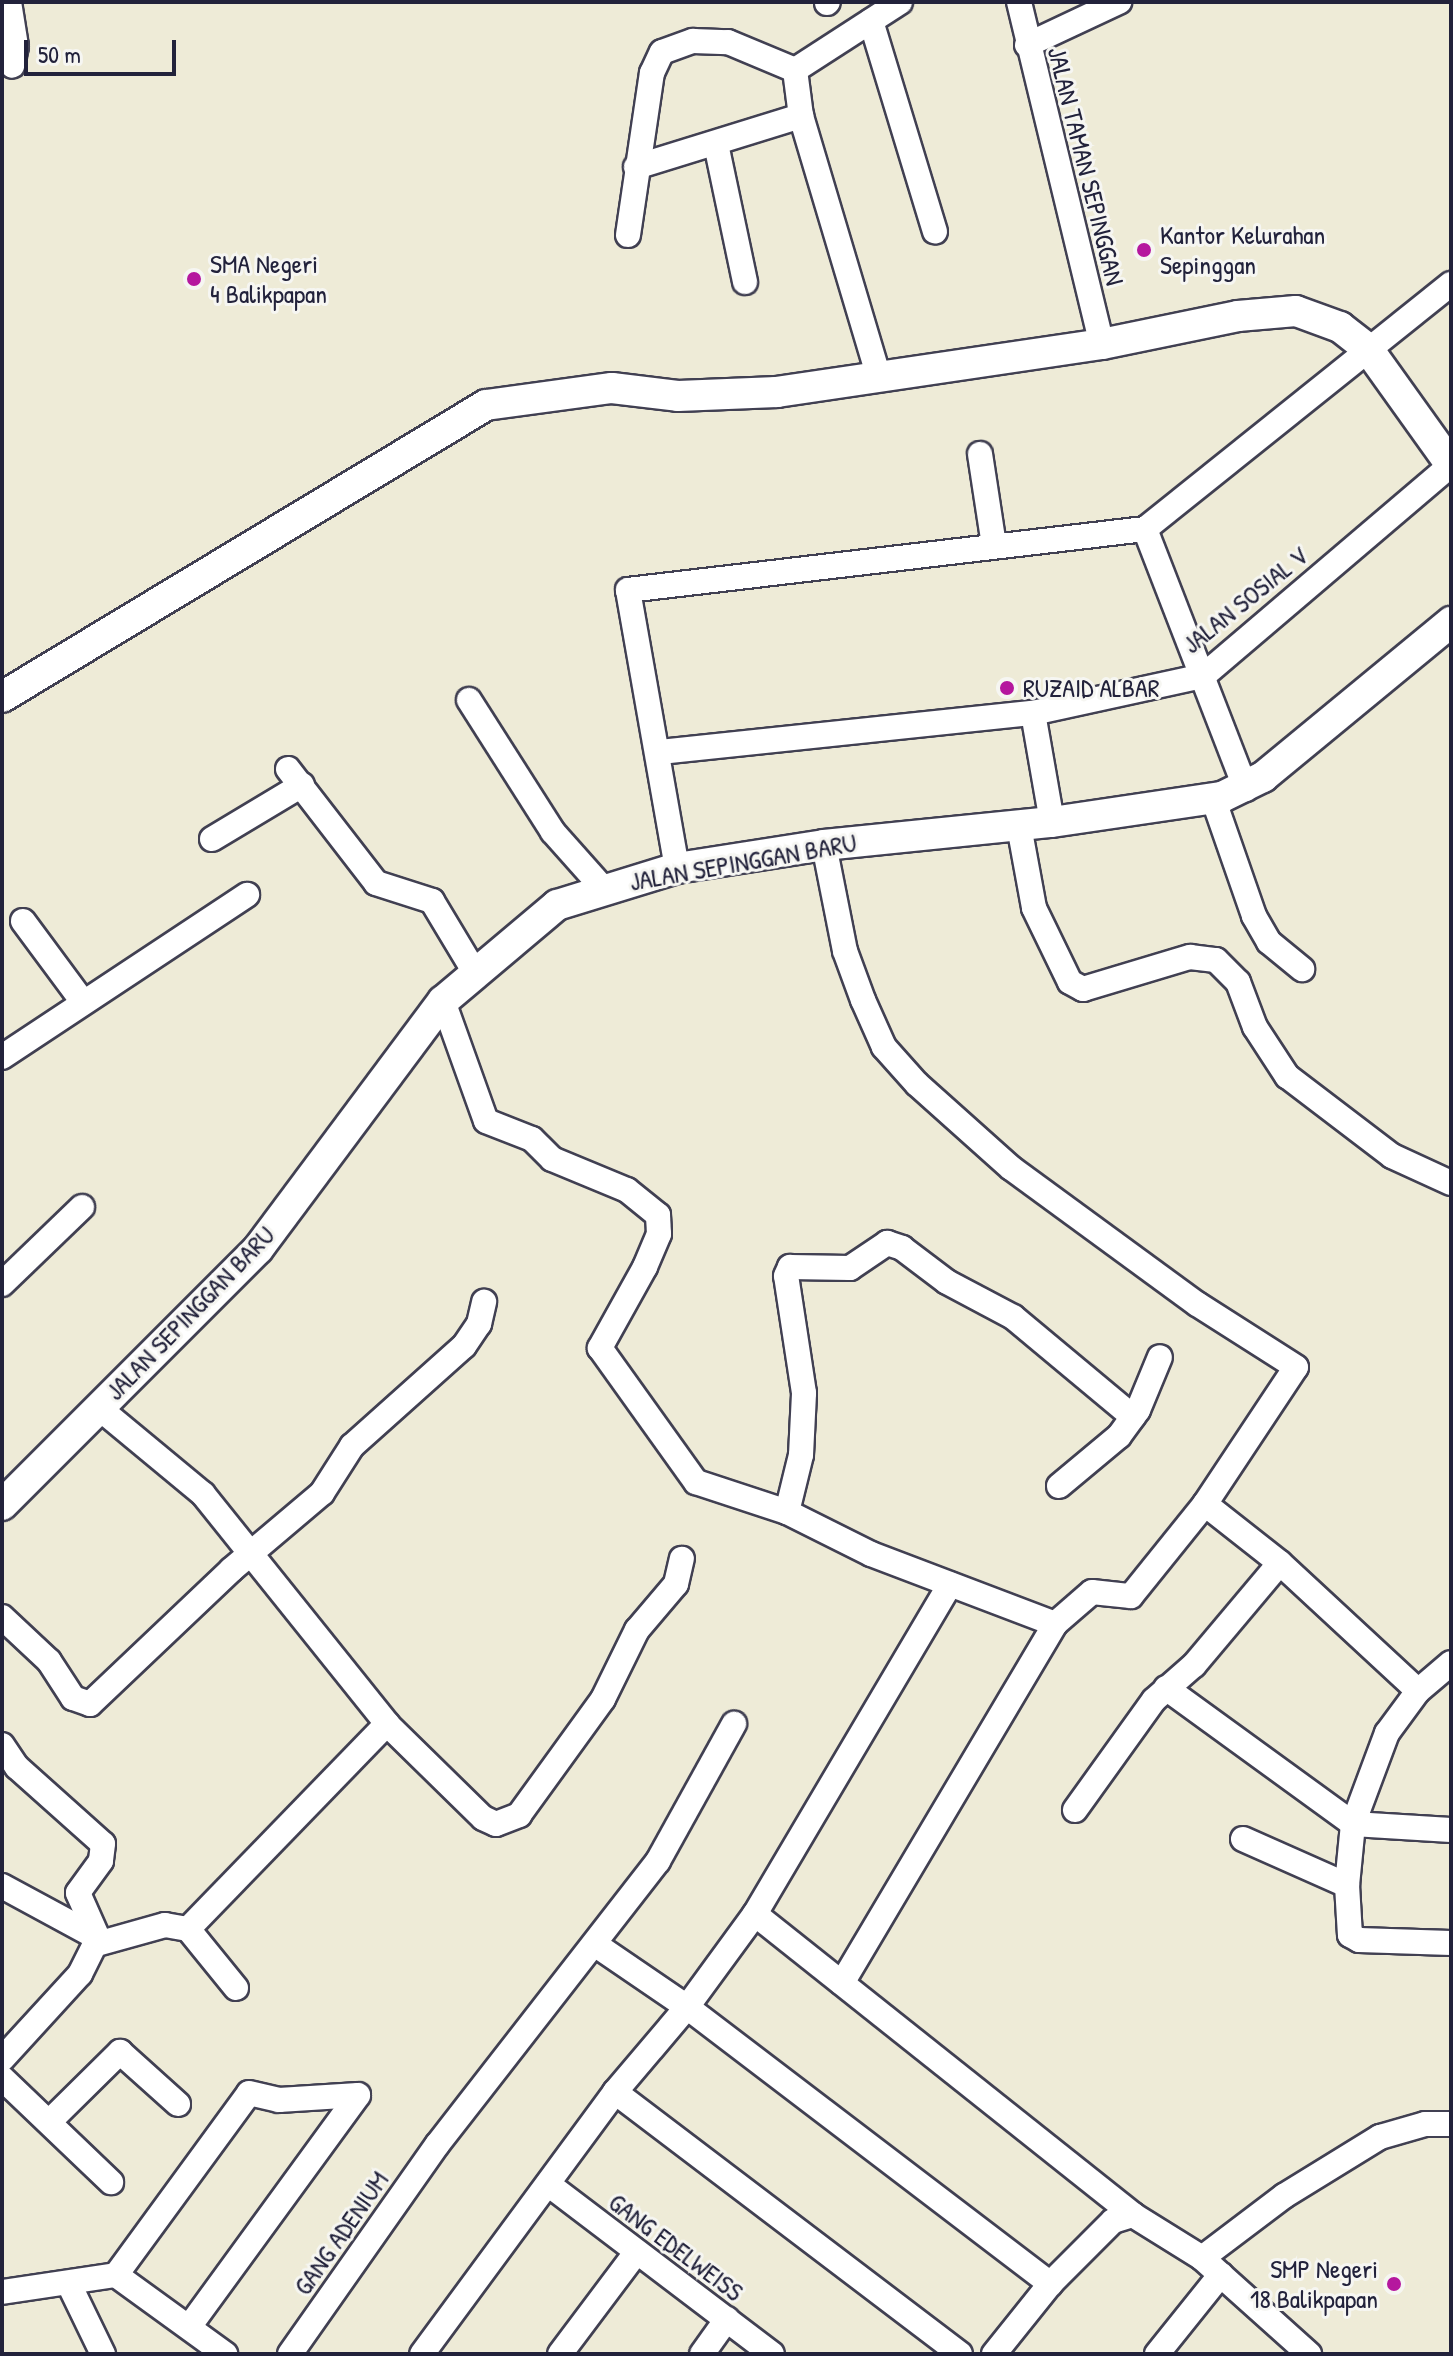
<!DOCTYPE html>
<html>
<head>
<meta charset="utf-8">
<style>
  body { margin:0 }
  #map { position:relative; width:1453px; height:2356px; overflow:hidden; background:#eeebd7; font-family:"Patrick Hand",sans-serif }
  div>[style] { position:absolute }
  .roads { filter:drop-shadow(2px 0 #414052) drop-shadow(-2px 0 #414052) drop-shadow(0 2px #414052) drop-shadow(0 -2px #414052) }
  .minor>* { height:24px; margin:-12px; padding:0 12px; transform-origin:12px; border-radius:12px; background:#fff }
  .tertiary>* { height:30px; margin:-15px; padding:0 15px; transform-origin:15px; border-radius:15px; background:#fff }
  .dots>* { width:22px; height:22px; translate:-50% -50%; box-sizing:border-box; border:4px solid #f6f6f2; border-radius:50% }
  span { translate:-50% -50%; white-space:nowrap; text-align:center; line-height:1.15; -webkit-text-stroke:6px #f6f6f2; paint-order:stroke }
  .street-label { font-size:26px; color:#22223b }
  .poi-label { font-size:26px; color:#22223b }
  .left { translate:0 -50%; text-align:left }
  .right { translate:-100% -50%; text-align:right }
  .frame { position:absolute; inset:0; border:4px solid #22223b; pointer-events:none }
  .scale { position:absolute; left:24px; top:40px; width:152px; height:36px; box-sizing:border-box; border:4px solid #22223b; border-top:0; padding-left:10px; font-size:24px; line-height:28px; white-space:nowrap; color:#22223b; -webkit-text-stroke:6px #f6f6f2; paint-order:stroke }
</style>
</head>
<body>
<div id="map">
  <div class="roads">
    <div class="minor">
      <i style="left:9px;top:2px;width:45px;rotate:81deg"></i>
      <i style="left:16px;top:46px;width:20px;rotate:101deg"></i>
      <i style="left:1019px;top:2px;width:352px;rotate:76.4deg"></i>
      <i style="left:827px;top:3px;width:1px;rotate:-45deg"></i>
      <i style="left:871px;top:21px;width:220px;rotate:73.1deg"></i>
      <i style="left:1027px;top:45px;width:102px;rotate:-25.1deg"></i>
      <i style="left:795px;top:70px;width:46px;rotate:82.6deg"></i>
      <i style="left:801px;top:116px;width:273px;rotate:73.4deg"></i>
      <i style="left:716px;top:144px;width:141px;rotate:78.1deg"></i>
      <i style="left:636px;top:167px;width:173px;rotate:-17.2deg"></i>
      <i style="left:628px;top:235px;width:164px;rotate:-81.6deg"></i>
      <i style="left:652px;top:73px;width:23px;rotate:-65deg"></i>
      <i style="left:662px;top:52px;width:33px;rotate:-20deg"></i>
      <i style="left:693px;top:41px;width:35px;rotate:2deg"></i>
      <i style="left:728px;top:42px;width:73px;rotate:22.7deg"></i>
      <i style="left:795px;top:70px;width:125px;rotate:-32.9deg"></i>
      <i style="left:980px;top:454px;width:93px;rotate:81.3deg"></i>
      <i style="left:1145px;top:529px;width:279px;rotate:68.8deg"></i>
      <i style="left:469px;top:700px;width:156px;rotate:57.5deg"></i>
      <i style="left:553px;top:832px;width:74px;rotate:48.3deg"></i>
      <i style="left:1033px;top:713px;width:111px;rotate:80.1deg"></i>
      <i style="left:660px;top:752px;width:375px;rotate:-6deg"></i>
      <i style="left:1033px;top:713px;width:174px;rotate:-12.3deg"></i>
      <i style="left:1203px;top:676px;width:326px;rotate:-40.4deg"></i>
      <i style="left:288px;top:769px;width:144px;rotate:52.3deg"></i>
      <i style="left:376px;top:883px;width:59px;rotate:17.8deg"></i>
      <i style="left:432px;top:901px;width:82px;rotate:59deg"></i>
      <i style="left:1213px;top:798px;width:125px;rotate:70.8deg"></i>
      <i style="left:1254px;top:916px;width:30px;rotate:60deg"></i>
      <i style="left:1269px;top:942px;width:43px;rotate:39.3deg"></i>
      <i style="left:1019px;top:826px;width:83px;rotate:79.6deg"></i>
      <i style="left:1034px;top:908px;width:82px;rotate:64.1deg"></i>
      <i style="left:1070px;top:982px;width:15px;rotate:28deg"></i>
      <i style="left:1083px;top:989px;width:112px;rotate:-16.7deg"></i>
      <i style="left:1190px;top:957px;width:26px;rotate:7deg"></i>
      <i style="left:1216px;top:960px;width:31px;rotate:45deg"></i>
      <i style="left:1238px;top:982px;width:48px;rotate:69.3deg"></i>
      <i style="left:1255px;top:1027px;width:59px;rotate:56.9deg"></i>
      <i style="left:1287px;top:1076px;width:132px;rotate:37.3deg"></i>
      <i style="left:1392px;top:1156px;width:65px;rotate:24.6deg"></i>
      <i style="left:212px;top:839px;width:105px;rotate:-31deg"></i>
      <i style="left:677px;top:868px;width:282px;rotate:-100deg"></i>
      <i style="left:628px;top:590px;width:521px;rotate:-6.73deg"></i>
      <i style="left:1145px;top:529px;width:392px;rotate:-38.7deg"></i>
      <i style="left:23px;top:921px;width:101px;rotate:53.5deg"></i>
      <i style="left:443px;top:1001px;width:127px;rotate:70.3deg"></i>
      <i style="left:486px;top:1121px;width:49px;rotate:21.4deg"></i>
      <i style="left:532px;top:1139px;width:28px;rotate:45deg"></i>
      <i style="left:552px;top:1159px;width:81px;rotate:22.5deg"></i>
      <i style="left:627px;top:1190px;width:40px;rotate:39deg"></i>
      <i style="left:658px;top:1215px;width:19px;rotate:87deg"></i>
      <i style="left:659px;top:1234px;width:36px;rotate:113deg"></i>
      <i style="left:645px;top:1267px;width:93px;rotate:119.1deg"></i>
      <i style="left:600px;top:1348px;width:165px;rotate:54.4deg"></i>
      <i style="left:696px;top:1482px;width:96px;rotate:18.2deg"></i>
      <i style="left:787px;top:1512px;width:94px;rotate:26.6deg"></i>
      <i style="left:871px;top:1554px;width:197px;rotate:20.8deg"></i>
      <i style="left:1055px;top:1624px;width:49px;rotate:-40.9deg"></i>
      <i style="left:1092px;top:1592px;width:39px;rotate:6deg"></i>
      <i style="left:1131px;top:1596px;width:118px;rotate:-51.2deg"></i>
      <i style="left:1205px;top:1504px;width:164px;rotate:-56.4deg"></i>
      <i style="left:1296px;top:1367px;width:117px;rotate:-147.5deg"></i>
      <i style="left:1197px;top:1304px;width:230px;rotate:-143.8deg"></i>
      <i style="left:1011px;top:1168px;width:126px;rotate:-138.2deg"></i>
      <i style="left:917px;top:1084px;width:50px;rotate:-131.7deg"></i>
      <i style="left:884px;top:1047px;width:51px;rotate:-114.1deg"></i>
      <i style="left:863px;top:1000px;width:52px;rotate:-110.2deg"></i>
      <i style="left:845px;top:951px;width:108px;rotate:-101.2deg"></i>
      <i style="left:2px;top:1057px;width:294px;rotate:-33.5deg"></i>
      <i style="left:2px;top:1284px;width:111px;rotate:-43.9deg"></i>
      <i style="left:99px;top:1408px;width:135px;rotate:39.6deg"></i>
      <i style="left:203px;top:1494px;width:295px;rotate:51.3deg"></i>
      <i style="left:387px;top:1724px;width:134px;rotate:44.4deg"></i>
      <i style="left:483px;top:1818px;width:14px;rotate:25deg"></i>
      <i style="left:496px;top:1824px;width:25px;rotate:-21deg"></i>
      <i style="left:519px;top:1815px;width:143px;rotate:-54.1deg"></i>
      <i style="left:603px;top:1699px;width:77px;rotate:-63.8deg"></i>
      <i style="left:637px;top:1630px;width:60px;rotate:-49.7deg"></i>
      <i style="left:676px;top:1584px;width:26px;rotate:-77deg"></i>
      <i style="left:1059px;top:1486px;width:78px;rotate:-39.8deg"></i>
      <i style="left:1119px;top:1436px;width:32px;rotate:-54deg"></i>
      <i style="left:1138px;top:1410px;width:57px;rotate:-67.5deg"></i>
      <i style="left:1205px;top:1504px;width:95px;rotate:38.2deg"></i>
      <i style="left:1280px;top:1563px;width:188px;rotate:42.8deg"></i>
      <i style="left:787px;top:1512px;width:59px;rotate:-76.2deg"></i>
      <i style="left:801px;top:1455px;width:62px;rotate:-87.2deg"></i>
      <i style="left:804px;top:1393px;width:118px;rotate:-98.7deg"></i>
      <i style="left:786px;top:1276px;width:10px;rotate:-66deg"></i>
      <i style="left:790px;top:1267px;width:60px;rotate:1deg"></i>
      <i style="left:850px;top:1268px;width:45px;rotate:-34deg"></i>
      <i style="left:887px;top:1243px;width:16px;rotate:18deg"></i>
      <i style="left:902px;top:1248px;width:56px;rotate:37.1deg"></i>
      <i style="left:947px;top:1282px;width:75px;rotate:27.9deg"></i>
      <i style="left:1013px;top:1317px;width:156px;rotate:39.8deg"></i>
      <i style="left:2px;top:1617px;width:64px;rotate:43.1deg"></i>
      <i style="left:49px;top:1661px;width:44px;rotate:57deg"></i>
      <i style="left:73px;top:1698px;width:18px;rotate:19deg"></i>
      <i style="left:90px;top:1704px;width:195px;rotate:-43.5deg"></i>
      <i style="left:231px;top:1570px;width:119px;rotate:-40.2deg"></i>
      <i style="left:322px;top:1493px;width:56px;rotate:-57.4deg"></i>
      <i style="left:352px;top:1446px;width:150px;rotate:-41.8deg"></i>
      <i style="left:464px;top:1346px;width:27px;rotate:-56deg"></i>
      <i style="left:479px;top:1324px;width:23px;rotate:-77deg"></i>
      <i style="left:1451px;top:1663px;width:43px;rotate:139.7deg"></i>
      <i style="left:1418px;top:1691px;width:52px;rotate:126.4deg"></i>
      <i style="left:1387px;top:1733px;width:97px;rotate:110.5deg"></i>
      <i style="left:1353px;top:1824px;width:98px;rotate:3.5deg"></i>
      <i style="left:1166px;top:1688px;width:231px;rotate:36deg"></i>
      <i style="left:1353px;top:1824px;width:61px;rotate:95.6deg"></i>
      <i style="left:1347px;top:1885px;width:50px;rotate:86.6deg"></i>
      <i style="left:1350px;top:1935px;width:10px;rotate:29deg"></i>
      <i style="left:1359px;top:1940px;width:92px;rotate:1.9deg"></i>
      <i style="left:2px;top:1745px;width:27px;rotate:56deg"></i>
      <i style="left:17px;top:1767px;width:115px;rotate:41.8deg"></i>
      <i style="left:103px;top:1844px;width:17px;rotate:97deg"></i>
      <i style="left:101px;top:1861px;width:39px;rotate:126deg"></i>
      <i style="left:78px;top:1893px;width:49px;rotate:66deg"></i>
      <i style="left:1075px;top:1810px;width:135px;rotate:-54.3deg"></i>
      <i style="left:1154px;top:1700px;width:53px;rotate:-41.2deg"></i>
      <i style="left:1194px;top:1665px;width:133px;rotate:-49.9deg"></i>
      <i style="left:1243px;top:1839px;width:114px;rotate:23.9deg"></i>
      <i style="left:2px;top:1886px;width:109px;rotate:28.4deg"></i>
      <i style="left:98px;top:1938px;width:40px;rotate:116.6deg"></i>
      <i style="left:80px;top:1974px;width:115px;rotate:132.5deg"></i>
      <i style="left:755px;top:1914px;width:483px;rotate:38.5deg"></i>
      <i style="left:97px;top:1944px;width:71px;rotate:-15.6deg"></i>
      <i style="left:165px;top:1925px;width:23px;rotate:10deg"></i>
      <i style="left:596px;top:1945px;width:110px;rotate:34.3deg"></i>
      <i style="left:687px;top:2007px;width:115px;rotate:-53.8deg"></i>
      <i style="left:755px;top:1914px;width:383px;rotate:-59.4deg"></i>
      <i style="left:842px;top:1983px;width:417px;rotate:-59.3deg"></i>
      <i style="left:236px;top:1988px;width:76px;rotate:-129.1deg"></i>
      <i style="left:188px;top:1929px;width:286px;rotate:-45.9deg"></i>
      <i style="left:2px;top:2078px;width:151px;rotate:43.7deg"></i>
      <i style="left:615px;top:2092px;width:433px;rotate:37.2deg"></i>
      <i style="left:49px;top:2122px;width:100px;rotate:-44.6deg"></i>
      <i style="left:120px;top:2052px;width:78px;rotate:41.9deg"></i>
      <i style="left:548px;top:2184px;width:281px;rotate:37.2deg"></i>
      <i style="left:1202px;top:2258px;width:103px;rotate:-37.1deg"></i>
      <i style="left:1284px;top:2196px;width:113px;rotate:-31.6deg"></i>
      <i style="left:1380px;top:2137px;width:47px;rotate:-16.1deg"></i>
      <i style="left:1425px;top:2124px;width:26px"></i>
      <i style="left:116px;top:2275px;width:225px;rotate:-53.8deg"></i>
      <i style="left:249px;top:2093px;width:31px;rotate:13deg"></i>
      <i style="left:279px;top:2100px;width:79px;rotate:-3.6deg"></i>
      <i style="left:69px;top:2284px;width:78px;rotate:64.1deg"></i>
      <i style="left:2px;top:2292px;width:115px;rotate:-8.5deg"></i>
      <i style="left:116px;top:2275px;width:135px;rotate:35.9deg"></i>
      <i style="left:189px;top:2327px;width:287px;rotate:-53.9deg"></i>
      <i style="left:290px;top:2354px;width:256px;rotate:-54.9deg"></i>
      <i style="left:437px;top:2145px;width:360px;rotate:-52.1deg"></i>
      <i style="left:658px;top:1861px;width:157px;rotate:-61deg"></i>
      <i style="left:422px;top:2354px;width:325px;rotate:-53.6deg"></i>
      <i style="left:615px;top:2092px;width:111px;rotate:-49.7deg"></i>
      <i style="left:687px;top:2007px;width:457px;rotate:37.3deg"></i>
      <i style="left:560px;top:2354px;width:125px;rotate:-53.1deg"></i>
      <i style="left:702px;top:2354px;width:43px;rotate:-54.5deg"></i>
      <i style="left:994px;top:2354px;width:90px;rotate:-51.3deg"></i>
      <i style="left:1050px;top:2284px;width:89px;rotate:-45deg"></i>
      <i style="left:1113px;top:2221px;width:21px;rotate:-17deg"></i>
      <i style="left:1133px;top:2215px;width:81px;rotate:31.9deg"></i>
      <i style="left:1202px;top:2258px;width:144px;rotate:41.9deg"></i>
      <i style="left:1157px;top:2354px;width:102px;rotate:-51.3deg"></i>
    </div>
    <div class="tertiary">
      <i style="left:2px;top:697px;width:565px;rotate:-31.1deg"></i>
      <i style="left:486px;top:405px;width:127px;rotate:-7.7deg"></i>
      <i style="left:612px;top:388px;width:66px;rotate:6.9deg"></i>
      <i style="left:678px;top:396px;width:99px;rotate:-2.3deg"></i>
      <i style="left:777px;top:392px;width:329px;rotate:-8.4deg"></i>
      <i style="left:1102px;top:344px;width:139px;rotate:-11.6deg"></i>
      <i style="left:1238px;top:316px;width:58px;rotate:-4.9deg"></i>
      <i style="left:1296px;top:311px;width:47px;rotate:20deg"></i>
      <i style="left:1340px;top:327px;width:36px;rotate:38deg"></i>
      <i style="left:1368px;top:349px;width:143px;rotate:54.4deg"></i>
      <i style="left:2px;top:1505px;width:362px;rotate:-45deg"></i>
      <i style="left:258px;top:1249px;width:309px;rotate:-53.3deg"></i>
      <i style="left:443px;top:1001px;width:149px;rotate:-40.1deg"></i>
      <i style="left:557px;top:905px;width:126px;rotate:-17.1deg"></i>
      <i style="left:677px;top:868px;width:149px;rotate:-8.9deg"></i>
      <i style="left:824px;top:845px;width:229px;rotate:-5.8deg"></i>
      <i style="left:1052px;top:822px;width:172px;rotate:-8.4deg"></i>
      <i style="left:1222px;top:797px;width:46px;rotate:-26deg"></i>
      <i style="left:1263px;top:777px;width:244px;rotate:-39.5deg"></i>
    </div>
  </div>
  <div class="dots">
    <i style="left:1144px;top:250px;background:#b5179e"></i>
    <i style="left:194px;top:279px;background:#b5179e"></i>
    <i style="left:1007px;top:688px;background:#b5179e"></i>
    <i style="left:1394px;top:2284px;background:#b5179e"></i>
  </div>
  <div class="street-label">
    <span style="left:1086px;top:166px;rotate:76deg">JALAN TAMAN SEPINGGAN</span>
    <span style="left:1245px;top:600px;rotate:-39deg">JALAN SOSIAL V</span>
    <span style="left:743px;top:862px;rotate:-10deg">JALAN SEPINGGAN BARU</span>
    <span style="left:190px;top:1313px;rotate:-46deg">JALAN SEPINGGAN BARU</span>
    <span style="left:341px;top:2233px;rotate:-55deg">GANG ADENIUM</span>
    <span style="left:676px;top:2247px;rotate:37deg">GANG EDELWEISS</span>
  </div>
  <div class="poi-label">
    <span class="left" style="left:1160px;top:250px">Kantor Kelurahan<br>Sepinggan</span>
    <span class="left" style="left:210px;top:279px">SMA Negeri<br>4 Balikpapan</span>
    <span class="left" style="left:1023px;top:688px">RUZAID ALBAR</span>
    <span class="right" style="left:1378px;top:2284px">SMP Negeri<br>18 Balikpapan</span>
  </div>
  <div class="frame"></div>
  <div class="scale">50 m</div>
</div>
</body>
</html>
